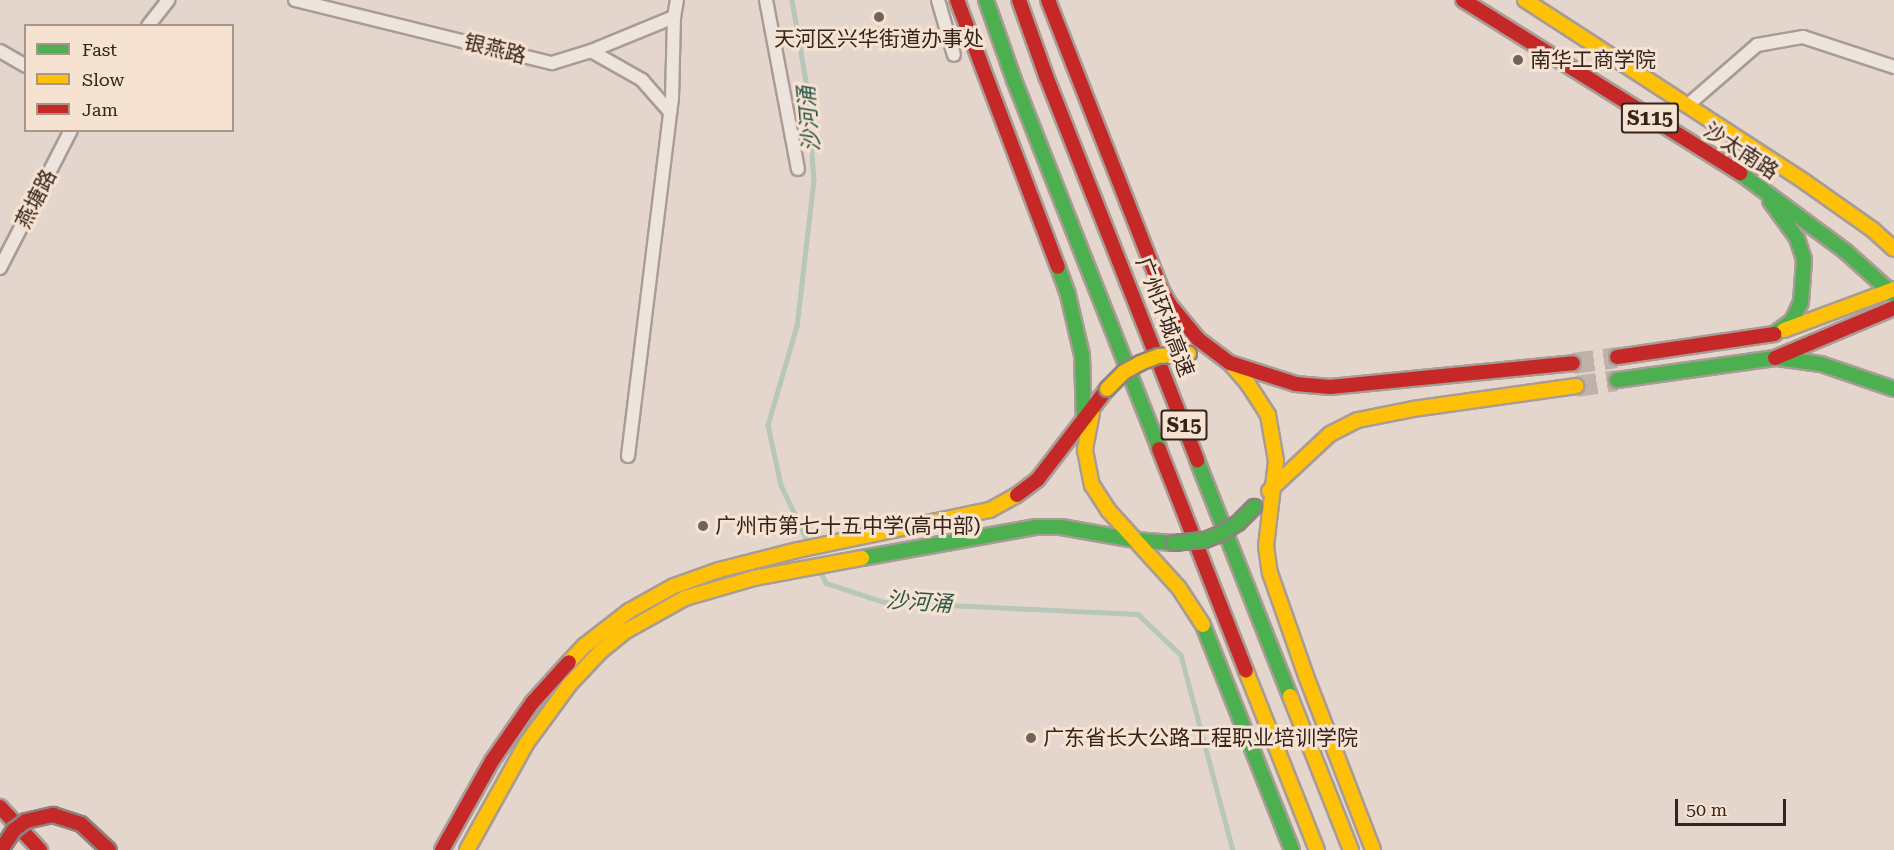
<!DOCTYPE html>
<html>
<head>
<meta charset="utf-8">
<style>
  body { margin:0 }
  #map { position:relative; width:1894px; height:850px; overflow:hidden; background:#e4d6cc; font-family:"Roboto Serif","Noto Sans SC",serif }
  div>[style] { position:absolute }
  .stream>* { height:4.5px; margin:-2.25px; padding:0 2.25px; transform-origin:2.25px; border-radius:2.25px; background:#b7c7b9 }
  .highway-tunnel>* { height:21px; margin-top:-10.5px; transform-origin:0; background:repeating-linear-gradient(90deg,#c1b2a9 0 21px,transparent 0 31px) }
  .roads { filter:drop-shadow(2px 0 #a99c95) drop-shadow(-2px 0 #a99c95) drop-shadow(0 2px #a99c95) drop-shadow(0 -2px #a99c95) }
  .street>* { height:12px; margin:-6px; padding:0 6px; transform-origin:6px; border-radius:6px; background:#ece4dd }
  .fast>* { height:14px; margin:-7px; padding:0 7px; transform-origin:7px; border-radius:7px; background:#4caf50 }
  .slow>* { height:14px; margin:-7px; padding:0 7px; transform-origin:7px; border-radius:7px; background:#ffc107 }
  .jam>* { height:14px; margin:-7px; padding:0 7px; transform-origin:7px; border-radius:7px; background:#c62828 }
  .bridges { filter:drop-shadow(2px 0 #8e827c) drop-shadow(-2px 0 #8e827c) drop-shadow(0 2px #8e827c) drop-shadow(0 -2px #8e827c) }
  .fast-bridge>* { height:14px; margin:-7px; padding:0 7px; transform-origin:7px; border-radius:7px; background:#4caf50 }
  .slow-bridge>* { height:14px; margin:-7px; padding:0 7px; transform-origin:7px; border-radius:7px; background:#ffc107 }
  .jam-bridge>* { height:14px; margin:-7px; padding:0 7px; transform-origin:7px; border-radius:7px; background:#c62828 }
  .dots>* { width:16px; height:16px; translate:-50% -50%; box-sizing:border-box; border:3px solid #f5e2d1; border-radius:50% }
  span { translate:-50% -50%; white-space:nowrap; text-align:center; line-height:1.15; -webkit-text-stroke:6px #f5e2d1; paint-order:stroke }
  .shield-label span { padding:2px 4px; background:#f5e2d1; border:2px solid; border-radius:4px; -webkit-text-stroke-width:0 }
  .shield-label { font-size:20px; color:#37231d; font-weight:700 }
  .poi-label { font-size:21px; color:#37231d }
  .left { translate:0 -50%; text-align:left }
  .street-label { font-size:21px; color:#37231d }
  .water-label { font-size:22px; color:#2c574a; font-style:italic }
  .legend { position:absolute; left:24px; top:24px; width:210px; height:108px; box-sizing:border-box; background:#f5e2d1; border:2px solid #a99689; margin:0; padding:8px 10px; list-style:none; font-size:18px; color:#37231d }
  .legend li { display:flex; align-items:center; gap:12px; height:30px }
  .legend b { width:30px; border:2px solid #a99689 }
  .scale { position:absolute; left:1675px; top:799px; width:111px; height:27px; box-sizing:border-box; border:3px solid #37231d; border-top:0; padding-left:8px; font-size:18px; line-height:21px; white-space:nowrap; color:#37231d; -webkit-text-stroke:4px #f5e2d1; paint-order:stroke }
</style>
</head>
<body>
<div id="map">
  <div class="stream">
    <i style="left:792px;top:0;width:88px;rotate:80.2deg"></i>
    <i style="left:807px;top:87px;width:93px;rotate:85.7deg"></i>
    <i style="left:814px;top:180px;width:147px;rotate:96.6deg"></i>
    <i style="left:797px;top:326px;width:103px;rotate:106.3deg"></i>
    <i style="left:768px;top:425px;width:61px;rotate:77.8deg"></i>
    <i style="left:781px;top:485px;width:63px;rotate:64.7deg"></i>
    <i style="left:821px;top:572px;width:12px;rotate:66deg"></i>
    <i style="left:826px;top:583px;width:61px;rotate:18.1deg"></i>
    <i style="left:884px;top:602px;width:254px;rotate:2.7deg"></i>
    <i style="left:1138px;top:614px;width:59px;rotate:43.6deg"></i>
    <i style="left:1181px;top:655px;width:202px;rotate:75.1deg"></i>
  </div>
  <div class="highway-tunnel">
    <i style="left:1573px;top:363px;width:44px;rotate:-7.8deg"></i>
    <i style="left:1576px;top:386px;width:41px;rotate:-8.3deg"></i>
  </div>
  <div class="roads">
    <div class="street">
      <i style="left:295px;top:0;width:265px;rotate:13.8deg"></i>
      <i style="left:552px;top:63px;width:41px;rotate:-17.1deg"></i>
      <i style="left:591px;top:51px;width:90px;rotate:-22.3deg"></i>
      <i style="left:674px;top:17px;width:17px;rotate:-80deg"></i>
      <i style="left:766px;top:0;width:172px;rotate:79.3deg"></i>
      <i style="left:938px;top:0;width:57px;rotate:73.8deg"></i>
      <i style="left:148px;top:26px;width:33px;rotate:-52deg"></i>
      <i style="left:0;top:51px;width:30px;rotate:30deg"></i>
      <i style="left:591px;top:51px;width:59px;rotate:29.6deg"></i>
      <i style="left:642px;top:80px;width:43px;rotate:48.8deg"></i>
      <i style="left:1689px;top:104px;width:90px;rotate:-40.9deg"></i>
      <i style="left:1757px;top:45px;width:47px;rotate:-9.9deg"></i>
      <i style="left:1803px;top:37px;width:96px;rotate:18.2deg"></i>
      <i style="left:0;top:268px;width:155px;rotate:-62.8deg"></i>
      <i style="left:628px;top:456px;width:360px;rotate:-83deg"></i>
      <i style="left:672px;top:99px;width:82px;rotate:-88.6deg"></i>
    </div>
    <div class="fast">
      <i style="left:986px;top:0;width:85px;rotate:70.7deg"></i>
      <i style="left:1014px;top:80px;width:396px;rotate:68.5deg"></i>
      <i style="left:1740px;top:173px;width:131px;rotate:36.6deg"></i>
      <i style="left:1845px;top:251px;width:66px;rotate:41.9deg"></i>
      <i style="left:1770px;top:201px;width:46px;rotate:53.9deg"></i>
      <i style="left:1797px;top:238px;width:23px;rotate:72deg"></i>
      <i style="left:1804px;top:260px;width:42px;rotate:94.1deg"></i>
      <i style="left:1801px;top:302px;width:21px;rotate:115deg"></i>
      <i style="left:1792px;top:321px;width:22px;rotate:144deg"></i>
      <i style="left:1058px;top:267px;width:30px;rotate:70deg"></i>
      <i style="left:1068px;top:295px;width:62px;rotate:76.9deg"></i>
      <i style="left:1082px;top:355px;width:66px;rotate:88.3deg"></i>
      <i style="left:1777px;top:358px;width:44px;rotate:7.8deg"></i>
      <i style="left:1821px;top:364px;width:77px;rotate:18.9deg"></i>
      <i style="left:1617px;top:380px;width:160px;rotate:-7.9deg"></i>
      <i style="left:1197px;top:460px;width:254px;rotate:68.5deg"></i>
      <i style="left:862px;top:558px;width:177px;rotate:-10.1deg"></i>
      <i style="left:1036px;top:527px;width:25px"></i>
      <i style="left:1061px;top:527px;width:74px;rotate:10.1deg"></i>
      <i style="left:1134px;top:540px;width:40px;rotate:4.3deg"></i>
      <i style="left:1203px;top:625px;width:242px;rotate:68.4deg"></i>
    </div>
    <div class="slow">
      <i style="left:1525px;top:0;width:334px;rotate:33deg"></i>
      <i style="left:1805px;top:182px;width:83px;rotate:35.2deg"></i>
      <i style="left:1873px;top:230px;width:28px;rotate:42deg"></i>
      <i style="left:1784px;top:330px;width:117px;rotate:-20.4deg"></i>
      <i style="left:1230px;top:363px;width:28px;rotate:49deg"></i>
      <i style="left:1248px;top:384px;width:37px;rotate:57deg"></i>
      <i style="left:1268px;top:415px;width:47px;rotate:80.1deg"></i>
      <i style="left:1276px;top:461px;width:86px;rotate:96.7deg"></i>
      <i style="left:1266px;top:546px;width:27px;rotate:82deg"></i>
      <i style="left:1270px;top:573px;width:109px;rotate:70.7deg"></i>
      <i style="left:1306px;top:676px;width:186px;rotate:68.9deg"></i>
      <i style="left:1092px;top:413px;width:38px;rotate:101deg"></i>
      <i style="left:1085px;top:450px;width:36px;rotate:79deg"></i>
      <i style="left:1092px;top:485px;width:30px;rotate:57deg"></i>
      <i style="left:1108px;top:510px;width:105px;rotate:47.7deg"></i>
      <i style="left:1179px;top:588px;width:44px;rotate:57deg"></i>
      <i style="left:1269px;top:491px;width:83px;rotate:-43.1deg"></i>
      <i style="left:1330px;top:434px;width:31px;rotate:-27deg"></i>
      <i style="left:1358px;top:420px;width:56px;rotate:-11.3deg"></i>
      <i style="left:1413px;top:409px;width:165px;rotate:-8deg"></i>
      <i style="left:569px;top:662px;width:22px;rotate:-47deg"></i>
      <i style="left:584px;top:646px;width:57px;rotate:-37.9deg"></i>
      <i style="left:629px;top:611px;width:51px;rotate:-29.1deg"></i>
      <i style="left:674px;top:586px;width:48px;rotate:-19.6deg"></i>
      <i style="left:719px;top:570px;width:81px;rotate:-14.2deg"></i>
      <i style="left:798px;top:550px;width:196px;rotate:-11.8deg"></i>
      <i style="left:990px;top:510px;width:31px;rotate:-29deg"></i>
      <i style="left:1246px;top:671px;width:193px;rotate:68.4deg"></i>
      <i style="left:1290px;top:696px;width:166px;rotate:68.4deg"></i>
      <i style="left:467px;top:850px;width:121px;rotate:-60.9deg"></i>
      <i style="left:526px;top:744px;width:73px;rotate:-53.9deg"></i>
      <i style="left:569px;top:685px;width:47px;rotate:-46.7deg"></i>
      <i style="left:601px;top:651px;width:32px;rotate:-39deg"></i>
      <i style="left:626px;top:631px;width:68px;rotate:-29.2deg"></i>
      <i style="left:685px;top:598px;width:72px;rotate:-16.2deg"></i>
      <i style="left:754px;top:578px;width:110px;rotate:-10.5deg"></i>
    </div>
    <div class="jam">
      <i style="left:957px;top:0;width:285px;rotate:69.3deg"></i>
      <i style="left:1019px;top:0;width:81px;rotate:70.4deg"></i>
      <i style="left:1046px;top:76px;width:413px;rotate:68.5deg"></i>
      <i style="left:1048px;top:0;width:310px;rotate:68.6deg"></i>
      <i style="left:1161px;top:289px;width:18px;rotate:61deg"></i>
      <i style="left:1170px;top:305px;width:44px;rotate:50.5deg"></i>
      <i style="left:1198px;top:339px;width:40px;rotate:37deg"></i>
      <i style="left:1463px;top:0;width:327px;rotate:32deg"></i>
      <i style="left:1617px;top:357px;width:159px;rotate:-8.3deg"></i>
      <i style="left:1775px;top:358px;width:129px;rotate:-22.8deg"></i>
      <i style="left:1230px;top:363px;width:69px;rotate:17.7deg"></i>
      <i style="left:1296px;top:384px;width:34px;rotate:5deg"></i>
      <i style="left:1330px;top:387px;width:244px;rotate:-5.6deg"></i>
      <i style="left:1159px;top:449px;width:238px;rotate:68.6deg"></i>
      <i style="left:1017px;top:495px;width:26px;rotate:-37deg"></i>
      <i style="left:1038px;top:479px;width:113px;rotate:-52.5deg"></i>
      <i style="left:0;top:807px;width:59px;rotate:47.1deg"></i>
      <i style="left:442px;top:850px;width:102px;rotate:-60.7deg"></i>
      <i style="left:492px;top:761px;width:70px;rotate:-55.4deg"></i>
      <i style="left:532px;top:703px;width:55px;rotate:-47.9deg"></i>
    </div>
  </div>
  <div class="bridges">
    <div class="fast-bridge">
      <i style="left:1174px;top:543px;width:31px;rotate:-6deg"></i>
      <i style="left:1205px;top:540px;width:18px;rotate:-22deg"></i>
      <i style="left:1222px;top:533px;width:19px;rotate:-32deg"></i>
      <i style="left:1238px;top:523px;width:23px;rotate:-45deg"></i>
    </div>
    <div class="slow-bridge">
      <i style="left:1107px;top:389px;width:24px;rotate:-45deg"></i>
      <i style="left:1124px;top:372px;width:18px;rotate:-29deg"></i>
      <i style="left:1140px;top:363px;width:19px;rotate:-21deg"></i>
      <i style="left:1158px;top:356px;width:31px;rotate:-4deg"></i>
    </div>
    <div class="jam-bridge">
      <i style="left:1px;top:850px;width:24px;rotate:-57deg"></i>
      <i style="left:14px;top:830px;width:15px;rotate:-37deg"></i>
      <i style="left:26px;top:821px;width:28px;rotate:-13deg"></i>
      <i style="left:53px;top:815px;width:29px;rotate:18deg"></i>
      <i style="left:81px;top:824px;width:38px;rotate:43deg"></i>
    </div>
  </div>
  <div class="dots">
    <i style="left:879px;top:17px;background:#74625a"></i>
    <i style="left:1518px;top:60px;background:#74625a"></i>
    <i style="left:703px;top:526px;background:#74625a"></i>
    <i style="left:1031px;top:738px;background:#74625a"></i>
  </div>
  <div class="shield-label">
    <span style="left:1650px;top:118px">S115</span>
    <span style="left:1184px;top:425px">S15</span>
  </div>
  <div class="poi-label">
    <span style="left:879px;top:39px">天河区兴华街道办事处</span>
    <span class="left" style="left:1530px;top:60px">南华工商学院</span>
    <span class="left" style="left:715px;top:526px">广州市第七十五中学(高中部)</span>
    <span class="left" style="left:1043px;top:738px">广东省长大公路工程职业培训学院</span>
  </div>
  <div class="street-label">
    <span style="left:495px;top:49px;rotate:14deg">银燕路</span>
    <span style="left:1741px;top:151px;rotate:33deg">沙太南路</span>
    <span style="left:36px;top:199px;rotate:-63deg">燕塘路</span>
    <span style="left:1165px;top:317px;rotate:69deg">广州环城高速</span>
  </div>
  <div class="water-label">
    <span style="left:809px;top:119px;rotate:-95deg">沙河涌</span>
    <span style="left:919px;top:602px;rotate:4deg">沙河涌</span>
  </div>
  <ul class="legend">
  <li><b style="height:8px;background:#4caf50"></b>Fast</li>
  <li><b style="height:8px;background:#ffc107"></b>Slow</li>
  <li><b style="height:8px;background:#c62828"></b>Jam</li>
  </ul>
  <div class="scale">50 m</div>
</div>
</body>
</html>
